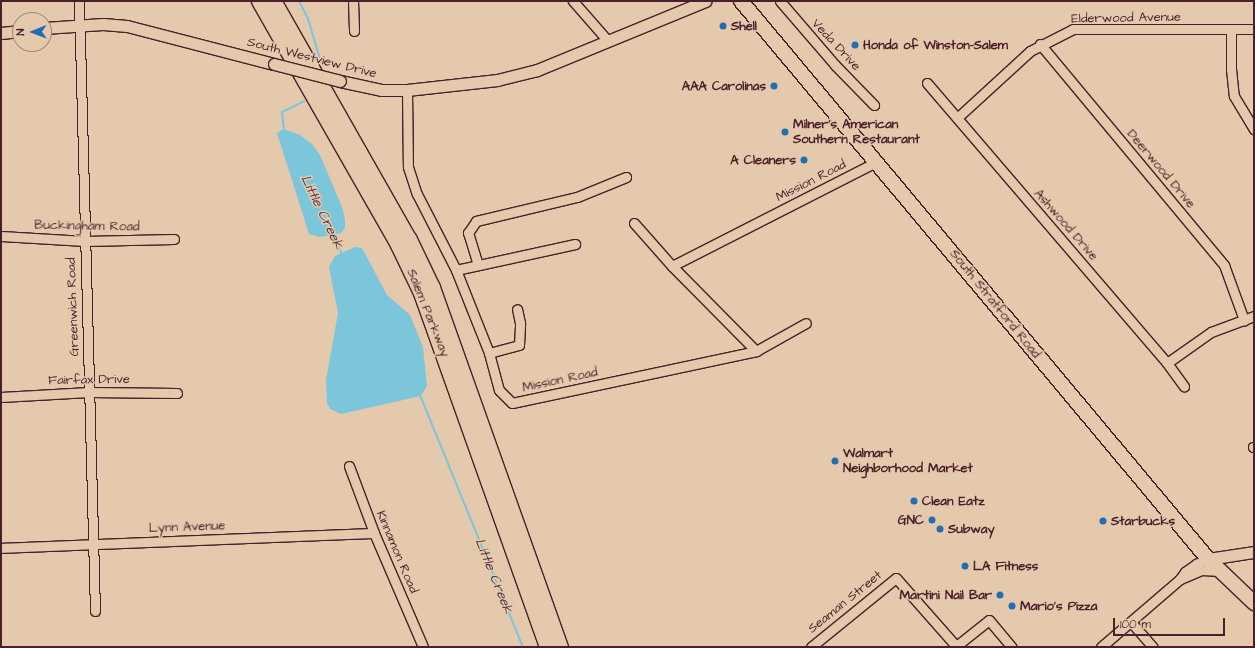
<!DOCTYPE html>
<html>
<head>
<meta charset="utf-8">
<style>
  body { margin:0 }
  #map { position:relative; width:1255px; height:648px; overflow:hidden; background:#e5c9ac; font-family:"Architects Daughter",sans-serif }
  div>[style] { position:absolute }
  .water>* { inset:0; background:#7bc6db }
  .stream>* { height:2px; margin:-1px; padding:0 1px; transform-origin:1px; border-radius:1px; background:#7bc6db }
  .roads { filter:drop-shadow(1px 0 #4a1f2b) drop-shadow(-1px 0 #4a1f2b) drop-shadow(0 1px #4a1f2b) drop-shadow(0 -1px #4a1f2b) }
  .minor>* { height:9px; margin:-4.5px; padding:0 4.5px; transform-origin:4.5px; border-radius:4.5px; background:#e5c9ac }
  .tertiary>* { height:11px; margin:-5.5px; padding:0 5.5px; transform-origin:5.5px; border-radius:5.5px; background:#e5c9ac }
  .primary>* { height:14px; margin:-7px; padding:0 7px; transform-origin:7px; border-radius:7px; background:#e5c9ac }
  .motorway>* { height:16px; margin:-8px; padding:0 8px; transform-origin:8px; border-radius:8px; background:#e5c9ac }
  .bridges { filter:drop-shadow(1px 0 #4a1f2b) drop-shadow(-1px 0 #4a1f2b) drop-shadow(0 1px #4a1f2b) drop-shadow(0 -1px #4a1f2b) }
  .tertiary-bridge>* { height:11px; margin:-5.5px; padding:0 5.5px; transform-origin:5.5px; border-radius:5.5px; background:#e5c9ac }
  .dots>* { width:11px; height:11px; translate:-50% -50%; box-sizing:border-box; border:2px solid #e5c9ac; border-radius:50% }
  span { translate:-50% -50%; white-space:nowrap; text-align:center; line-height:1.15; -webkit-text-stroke:3px #e5c9ac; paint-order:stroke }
  .street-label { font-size:13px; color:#4a1f2b }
  .poi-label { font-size:13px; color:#4a1f2b; font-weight:700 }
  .left { translate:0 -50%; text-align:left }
  .right { translate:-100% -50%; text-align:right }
  .water-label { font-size:14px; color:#513845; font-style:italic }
  .frame { position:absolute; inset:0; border:2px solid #4a1f2b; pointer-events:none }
  .north { position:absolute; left:12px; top:12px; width:40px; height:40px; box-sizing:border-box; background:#e5c9ac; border:1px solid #a78578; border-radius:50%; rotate:269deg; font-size:11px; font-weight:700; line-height:16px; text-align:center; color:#4a1f2b }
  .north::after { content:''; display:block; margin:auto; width:14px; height:18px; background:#1f6fb2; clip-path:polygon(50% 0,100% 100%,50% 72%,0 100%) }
  .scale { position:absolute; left:1113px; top:618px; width:112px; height:18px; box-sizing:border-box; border:2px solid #4a1f2b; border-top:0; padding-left:5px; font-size:12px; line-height:14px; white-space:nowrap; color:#4a1f2b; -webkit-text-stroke:3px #e5c9ac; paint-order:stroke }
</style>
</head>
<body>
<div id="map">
  <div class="water">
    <i style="clip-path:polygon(283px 129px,300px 135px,312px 144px,320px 155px,342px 207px,345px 219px,345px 228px,341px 233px,320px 237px,309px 234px,277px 133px)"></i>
    <i style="clip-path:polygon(355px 247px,362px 248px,387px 295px,410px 315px,423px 347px,427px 386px,421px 396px,341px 414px,330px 409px,327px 403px,326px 380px,338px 313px,329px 267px,335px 256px)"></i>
  </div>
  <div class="stream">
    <i style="left:299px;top:1px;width:20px;rotate:63deg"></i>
    <i style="left:308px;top:19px;width:42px;rotate:73.3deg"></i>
    <i style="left:284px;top:131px;width:19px;rotate:-96deg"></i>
    <i style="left:282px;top:112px;width:25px;rotate:-26deg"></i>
    <i style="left:330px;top:234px;width:23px;rotate:59deg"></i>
    <i style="left:420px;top:395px;width:272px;rotate:67.8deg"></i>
  </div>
  <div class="roads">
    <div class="minor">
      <i style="left:79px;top:1px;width:610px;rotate:88.5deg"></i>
      <i style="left:353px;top:1px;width:30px;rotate:88deg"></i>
      <i style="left:573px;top:1px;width:53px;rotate:48.8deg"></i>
      <i style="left:780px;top:1px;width:84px;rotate:49.3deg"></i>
      <i style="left:835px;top:65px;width:56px;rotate:45.7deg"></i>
      <i style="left:1231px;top:31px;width:38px;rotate:90deg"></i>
      <i style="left:1231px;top:69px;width:27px;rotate:84deg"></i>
      <i style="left:1234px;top:96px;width:39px;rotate:59deg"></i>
      <i style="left:1040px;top:44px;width:288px;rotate:50.2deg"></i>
      <i style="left:1224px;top:265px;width:59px;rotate:70deg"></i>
      <i style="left:927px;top:83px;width:369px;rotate:49.4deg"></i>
      <i style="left:1167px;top:363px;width:29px;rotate:54deg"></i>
      <i style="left:407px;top:90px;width:77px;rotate:89.3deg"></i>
      <i style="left:408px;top:167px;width:28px;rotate:72deg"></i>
      <i style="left:417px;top:194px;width:85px;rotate:62.8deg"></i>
      <i style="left:456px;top:270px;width:89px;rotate:68.3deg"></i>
      <i style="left:489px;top:353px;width:38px;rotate:75deg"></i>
      <i style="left:499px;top:390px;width:18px;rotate:45deg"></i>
      <i style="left:512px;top:403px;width:249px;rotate:-12deg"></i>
      <i style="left:756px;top:351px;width:57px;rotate:-29.2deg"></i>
      <i style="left:957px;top:118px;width:99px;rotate:-42.5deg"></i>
      <i style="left:1030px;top:51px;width:48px;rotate:-27.1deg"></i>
      <i style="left:1073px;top:29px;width:181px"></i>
      <i style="left:634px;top:223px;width:57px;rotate:48.5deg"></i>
      <i style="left:672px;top:266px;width:120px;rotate:45.3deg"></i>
      <i style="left:1px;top:236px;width:84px;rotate:3.4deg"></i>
      <i style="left:85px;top:241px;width:89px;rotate:-1.3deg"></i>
      <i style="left:478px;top:265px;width:34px;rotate:-107deg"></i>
      <i style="left:468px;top:233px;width:14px;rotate:-56deg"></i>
      <i style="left:476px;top:221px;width:104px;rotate:-13.4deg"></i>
      <i style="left:577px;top:197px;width:53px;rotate:-22.2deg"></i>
      <i style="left:672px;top:266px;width:229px;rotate:-27deg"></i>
      <i style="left:456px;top:270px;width:122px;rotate:-12.3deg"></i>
      <i style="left:489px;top:353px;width:31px;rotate:-15deg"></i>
      <i style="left:519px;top:345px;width:22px;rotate:-87deg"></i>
      <i style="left:520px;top:323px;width:14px;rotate:-102deg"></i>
      <i style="left:1167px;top:363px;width:54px;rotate:-35.2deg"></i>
      <i style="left:1211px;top:332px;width:46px;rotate:-20.4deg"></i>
      <i style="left:1px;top:397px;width:88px;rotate:-3.3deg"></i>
      <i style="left:89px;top:392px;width:88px;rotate:0.7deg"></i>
      <i style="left:1253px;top:447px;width:1px"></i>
      <i style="left:349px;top:466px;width:72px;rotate:69.5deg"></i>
      <i style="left:374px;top:533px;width:124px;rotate:66.7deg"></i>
      <i style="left:1px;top:548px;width:373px;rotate:-2.3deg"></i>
      <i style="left:1180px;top:579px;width:23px;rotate:-23deg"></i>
      <i style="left:1201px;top:570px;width:20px;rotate:3deg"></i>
      <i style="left:1131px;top:622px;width:33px;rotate:49deg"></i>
      <i style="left:811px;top:647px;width:109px;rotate:-39.1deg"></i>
      <i style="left:896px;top:578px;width:91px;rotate:48.6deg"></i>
      <i style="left:955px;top:647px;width:43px;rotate:-38.5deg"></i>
      <i style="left:989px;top:620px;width:35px;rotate:50deg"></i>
      <i style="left:1101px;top:647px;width:104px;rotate:-40.7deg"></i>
      <i style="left:1180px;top:579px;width:9px;rotate:-54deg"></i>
      <i style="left:1185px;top:572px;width:14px;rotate:-36deg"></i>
      <i style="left:1196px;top:564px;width:13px;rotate:-23deg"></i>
    </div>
    <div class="tertiary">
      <i style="left:44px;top:28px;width:59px;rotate:-3.9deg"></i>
      <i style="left:103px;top:24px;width:24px;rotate:5deg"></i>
      <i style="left:127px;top:26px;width:152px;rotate:14.5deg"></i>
      <i style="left:1px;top:33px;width:19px;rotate:-6deg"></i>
      <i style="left:340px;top:81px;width:43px;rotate:12.1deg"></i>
      <i style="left:382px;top:90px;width:25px"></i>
      <i style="left:407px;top:90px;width:91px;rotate:-6.3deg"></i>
      <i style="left:497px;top:80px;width:41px;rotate:-14deg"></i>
      <i style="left:537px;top:70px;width:182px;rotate:-22.3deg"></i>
      <i style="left:1208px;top:559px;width:47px;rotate:-8.7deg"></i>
    </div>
    <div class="primary">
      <i style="left:741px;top:1px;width:728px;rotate:50.07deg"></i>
      <i style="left:1208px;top:559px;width:64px;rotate:43.7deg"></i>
    </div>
    <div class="motorway">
      <i style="left:260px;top:1px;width:281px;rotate:60.3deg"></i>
      <i style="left:399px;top:245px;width:53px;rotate:64.4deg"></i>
      <i style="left:422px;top:293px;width:376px;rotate:70.4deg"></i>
      <i style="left:273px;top:1px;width:275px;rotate:60.4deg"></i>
      <i style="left:409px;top:240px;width:53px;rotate:64.4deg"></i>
      <i style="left:432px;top:288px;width:381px;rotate:70.4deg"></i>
    </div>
  </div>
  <div class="bridges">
    <div class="tertiary-bridge">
      <i style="left:274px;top:64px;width:68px;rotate:14.4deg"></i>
    </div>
  </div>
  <div class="dots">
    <i style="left:723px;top:26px;background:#1f6fb2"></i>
    <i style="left:855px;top:45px;background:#1f6fb2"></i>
    <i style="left:774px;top:86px;background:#1f6fb2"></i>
    <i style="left:785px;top:132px;background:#1f6fb2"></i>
    <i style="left:804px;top:160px;background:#1f6fb2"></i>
    <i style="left:835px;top:461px;background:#1f6fb2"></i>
    <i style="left:914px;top:501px;background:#1f6fb2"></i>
    <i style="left:932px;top:520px;background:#1f6fb2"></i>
    <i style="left:1103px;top:521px;background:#1f6fb2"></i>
    <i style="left:940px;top:529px;background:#1f6fb2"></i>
    <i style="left:965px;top:566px;background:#1f6fb2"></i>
    <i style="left:1000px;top:595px;background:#1f6fb2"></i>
    <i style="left:1012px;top:606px;background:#1f6fb2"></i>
  </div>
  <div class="street-label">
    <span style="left:1126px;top:18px;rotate:-1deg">Elderwood Avenue</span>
    <span style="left:836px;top:45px;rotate:47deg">Veda Drive</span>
    <span style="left:312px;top:58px;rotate:14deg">South Westview Drive</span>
    <span style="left:1161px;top:169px;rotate:50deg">Deerwood Drive</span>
    <span style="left:811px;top:181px;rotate:-27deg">Mission Road</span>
    <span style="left:1066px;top:225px;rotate:49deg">Ashwood Drive</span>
    <span style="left:87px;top:226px;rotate:1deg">Buckingham Road</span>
    <span style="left:995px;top:304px;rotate:51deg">South Stratford Road</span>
    <span style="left:73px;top:307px;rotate:-92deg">Greenwich Road</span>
    <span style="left:428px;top:313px;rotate:68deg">Salem Parkway</span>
    <span style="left:89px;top:380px;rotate:-1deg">Fairfax Drive</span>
    <span style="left:560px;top:380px;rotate:-12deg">Mission Road</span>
    <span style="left:187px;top:527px;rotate:-2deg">Lynn Avenue</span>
    <span style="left:397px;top:552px;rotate:67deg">Kinnamon Road</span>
    <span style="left:845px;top:602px;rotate:-39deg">Seaman Street</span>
  </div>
  <div class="poi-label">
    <span class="left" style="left:731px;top:26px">Shell</span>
    <span class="left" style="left:863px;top:45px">Honda of Winston-Salem</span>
    <span class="right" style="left:766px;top:86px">AAA Carolinas</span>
    <span class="left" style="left:793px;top:132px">Milner's American<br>Southern Restaurant</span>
    <span class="right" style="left:796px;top:160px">A Cleaners</span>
    <span class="left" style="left:843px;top:461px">Walmart<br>Neighborhood Market</span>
    <span class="left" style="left:922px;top:501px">Clean Eatz</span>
    <span class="right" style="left:924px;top:520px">GNC</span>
    <span class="left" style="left:1111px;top:521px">Starbucks</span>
    <span class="left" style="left:948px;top:529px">Subway</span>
    <span class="left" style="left:973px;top:566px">LA Fitness</span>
    <span class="right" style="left:992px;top:595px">Martini Nail Bar</span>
    <span class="left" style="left:1020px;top:606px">Mario's Pizza</span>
  </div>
  <div class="water-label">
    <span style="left:322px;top:212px;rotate:64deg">Little Creek</span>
    <span style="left:494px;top:576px;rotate:68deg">Little Creek</span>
  </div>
  <div class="frame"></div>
  <div class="north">N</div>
  <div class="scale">100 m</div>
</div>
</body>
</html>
